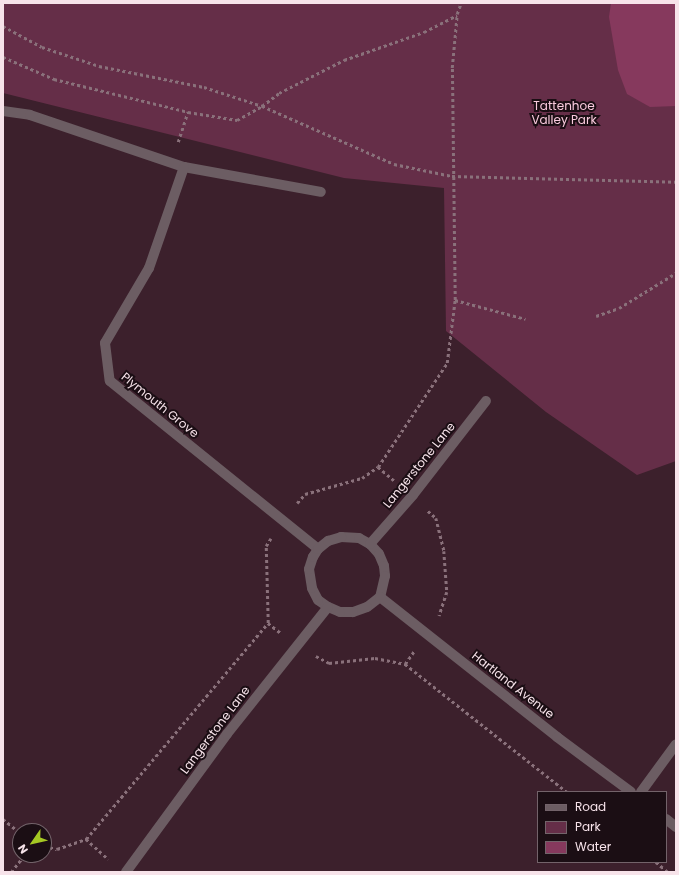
<!DOCTYPE html>
<html>
<head>
<meta charset="utf-8">
<style>
  body { margin:0 }
  #map { position:relative; width:679px; height:875px; overflow:hidden; background:#3c202c; font-family:Poppins,sans-serif }
  div>[style] { position:absolute }
  .green>* { inset:0; background:#652e48 }
  .water>* { inset:0; background:#86395d }
  .path>* { height:2.5px; margin-top:-1.25px; transform-origin:0; background:repeating-linear-gradient(90deg,#8a717b 0 3px,transparent 0 6px) }
  .minor>* { height:10px; margin:-5px; padding:0 5px; transform-origin:5px; border-radius:5px; background:#6c5d63 }
  span { translate:-50% -50%; white-space:nowrap; text-align:center; line-height:1.15; -webkit-text-stroke:4px #1b0e14; paint-order:stroke }
  .park-label { font-size:12px; color:#f9cadd }
  .street-label { font-size:12px; color:#f7e3ea }
  .frame { position:absolute; inset:0; border:4px solid #f7e3ea; pointer-events:none }
  .legend { position:absolute; left:537px; top:791px; width:130px; height:72px; box-sizing:border-box; background:#1b0e14; border:1px solid #73636a; margin:0; padding:5px 7px; list-style:none; font-size:12px; color:#f7e3ea }
  .legend li { display:flex; align-items:center; gap:8px; height:20px }
  .legend b { width:20px; border:1px solid #73636a }
  .north { position:absolute; left:12px; top:823px; width:40px; height:40px; box-sizing:border-box; background:#1b0e14; border:1px solid #73636a; border-radius:50%; rotate:236deg; font-size:11px; font-weight:700; line-height:16px; text-align:center; color:#f7e3ea }
  .north::after { content:''; display:block; margin:auto; width:14px; height:18px; background:#a5c823; clip-path:polygon(50% 0,100% 100%,50% 72%,0 100%) }
</style>
</head>
<body>
<div id="map">
  <div class="green">
    <i style="clip-path:polygon(3px 3px,676px 3px,676px 461px,637px 475px,546px 412px,446px 331px,444px 188px,344px 178px,3px 93px)"></i>
  </div>
  <div class="water">
    <i style="clip-path:polygon(611px 3px,676px 3px,676px 106px,650px 107px,627px 94px,618px 70px,609px 17px)"></i>
  </div>
  <div class="path">
    <i style="left:3px;top:26px;width:44px;rotate:28.3deg"></i>
    <i style="left:42px;top:47px;width:60px;rotate:18.4deg"></i>
    <i style="left:99px;top:66px;width:107px;rotate:11.3deg"></i>
    <i style="left:204px;top:87px;width:61px;rotate:18.1deg"></i>
    <i style="left:262px;top:106px;width:144px;rotate:23.7deg"></i>
    <i style="left:394px;top:164px;width:59px;rotate:11.7deg"></i>
    <i style="left:452px;top:176px;width:224px;rotate:1.5deg"></i>
    <i style="left:3px;top:57px;width:56px;rotate:23.3deg"></i>
    <i style="left:54px;top:79px;width:138px;rotate:13.8deg"></i>
    <i style="left:188px;top:112px;width:50px;rotate:9.3deg"></i>
    <i style="left:237px;top:120px;width:29px;rotate:-29deg"></i>
    <i style="left:262px;top:106px;width:21px;rotate:-37deg"></i>
    <i style="left:279px;top:93px;width:73px;rotate:-26.9deg"></i>
    <i style="left:344px;top:60px;width:85px;rotate:-19.3deg"></i>
    <i style="left:424px;top:32px;width:37px;rotate:-27deg"></i>
    <i style="left:178px;top:142px;width:32px;rotate:-72deg"></i>
    <i style="left:455px;top:300px;width:73px;rotate:15deg"></i>
    <i style="left:596px;top:316px;width:24px;rotate:-19deg"></i>
    <i style="left:619px;top:308px;width:67px;rotate:-31.6deg"></i>
    <i style="left:378px;top:467px;width:23px;rotate:40deg"></i>
    <i style="left:297px;top:503px;width:12px;rotate:-48deg"></i>
    <i style="left:305px;top:494px;width:59px;rotate:-15.7deg"></i>
    <i style="left:362px;top:478px;width:19px;rotate:-35deg"></i>
    <i style="left:378px;top:467px;width:125px;rotate:-56.4deg"></i>
    <i style="left:447px;top:363px;width:64px;rotate:-82.8deg"></i>
    <i style="left:455px;top:300px;width:232px;rotate:-90.7deg"></i>
    <i style="left:452px;top:68px;width:54px;rotate:-84.7deg"></i>
    <i style="left:457px;top:14px;width:12px;rotate:-70deg"></i>
    <i style="left:428px;top:511px;width:11px;rotate:41deg"></i>
    <i style="left:436px;top:518px;width:34px;rotate:76deg"></i>
    <i style="left:444px;top:551px;width:41px;rotate:85.8deg"></i>
    <i style="left:447px;top:592px;width:25px;rotate:108deg"></i>
    <i style="left:268px;top:623px;width:77px;rotate:-91.5deg"></i>
    <i style="left:266px;top:546px;width:9px;rotate:-58deg"></i>
    <i style="left:316px;top:656px;width:15px;rotate:28deg"></i>
    <i style="left:329px;top:663px;width:46px;rotate:-6.2deg"></i>
    <i style="left:375px;top:658px;width:31px;rotate:11deg"></i>
    <i style="left:405px;top:664px;width:206px;rotate:38.3deg"></i>
    <i style="left:405px;top:664px;width:16px;rotate:-55deg"></i>
    <i style="left:3px;top:819px;width:22px;rotate:39deg"></i>
    <i style="left:86px;top:839px;width:30px;rotate:42deg"></i>
    <i style="left:44px;top:846px;width:13px;rotate:13deg"></i>
    <i style="left:57px;top:849px;width:31px;rotate:-19deg"></i>
    <i style="left:86px;top:839px;width:282px;rotate:-49.9deg"></i>
    <i style="left:268px;top:623px;width:16px;rotate:38deg"></i>
    <i style="left:656px;top:862px;width:16px;rotate:40deg"></i>
    <i style="left:11px;top:872px;width:22px;rotate:-51deg"></i>
  </div>
  <div class="minor">
    <i style="left:3px;top:111px;width:27px;rotate:8deg"></i>
    <i style="left:30px;top:115px;width:163px;rotate:18.7deg"></i>
    <i style="left:184px;top:167px;width:139px;rotate:10.3deg"></i>
    <i style="left:184px;top:167px;width:107px;rotate:109.1deg"></i>
    <i style="left:149px;top:268px;width:87px;rotate:120.4deg"></i>
    <i style="left:105px;top:343px;width:38px;rotate:83deg"></i>
    <i style="left:110px;top:381px;width:267px;rotate:38.9deg"></i>
    <i style="left:341px;top:537px;width:18px;rotate:3deg"></i>
    <i style="left:359px;top:538px;width:13px;rotate:29deg"></i>
    <i style="left:370px;top:544px;width:13px;rotate:48deg"></i>
    <i style="left:379px;top:554px;width:13px;rotate:67deg"></i>
    <i style="left:384px;top:566px;width:10px;rotate:84deg"></i>
    <i style="left:385px;top:576px;width:22px;rotate:103deg"></i>
    <i style="left:380px;top:597px;width:16px;rotate:142deg"></i>
    <i style="left:367px;top:607px;width:15px;rotate:160deg"></i>
    <i style="left:353px;top:612px;width:13px;rotate:180deg"></i>
    <i style="left:340px;top:612px;width:13px;rotate:-157deg"></i>
    <i style="left:328px;top:607px;width:12px;rotate:-145deg"></i>
    <i style="left:318px;top:600px;width:13px;rotate:-117deg"></i>
    <i style="left:312px;top:588px;width:19px;rotate:-99deg"></i>
    <i style="left:309px;top:569px;width:13px;rotate:-72deg"></i>
    <i style="left:313px;top:557px;width:9px;rotate:-58deg"></i>
    <i style="left:318px;top:549px;width:13px;rotate:-39deg"></i>
    <i style="left:328px;top:541px;width:14px;rotate:-17deg"></i>
    <i style="left:370px;top:544px;width:65px;rotate:-48.7deg"></i>
    <i style="left:413px;top:495px;width:119px;rotate:-52.2deg"></i>
    <i style="left:380px;top:597px;width:226px;rotate:38.3deg"></i>
    <i style="left:557px;top:737px;width:92px;rotate:36.6deg"></i>
    <i style="left:641px;top:792px;width:59px;rotate:-53.9deg"></i>
    <i style="left:666px;top:819px;width:13px;rotate:39deg"></i>
    <i style="left:126px;top:872px;width:171px;rotate:-53.8deg"></i>
    <i style="left:227px;top:734px;width:162px;rotate:-51.5deg"></i>
  </div>
  <div class="park-label">
    <span style="left:564px;top:113px">Tattenhoe<br>Valley Park</span>
  </div>
  <div class="street-label">
    <span style="left:160px;top:405px;rotate:39deg">Plymouth Grove</span>
    <span style="left:419px;top:465px;rotate:-51deg">Langerstone Lane</span>
    <span style="left:513px;top:685px;rotate:38deg">Hartland Avenue</span>
    <span style="left:215px;top:730px;rotate:-53deg">Langerstone Lane</span>
  </div>
  <div class="frame"></div>
  <ul class="legend">
  <li><b style="height:5px;background:#6c5d63"></b>Road</li>
  <li><b style="height:11px;background:#652e48"></b>Park</li>
  <li><b style="height:11px;background:#86395d"></b>Water</li>
  </ul>
  <div class="north">N</div>
</div>
</body>
</html>
